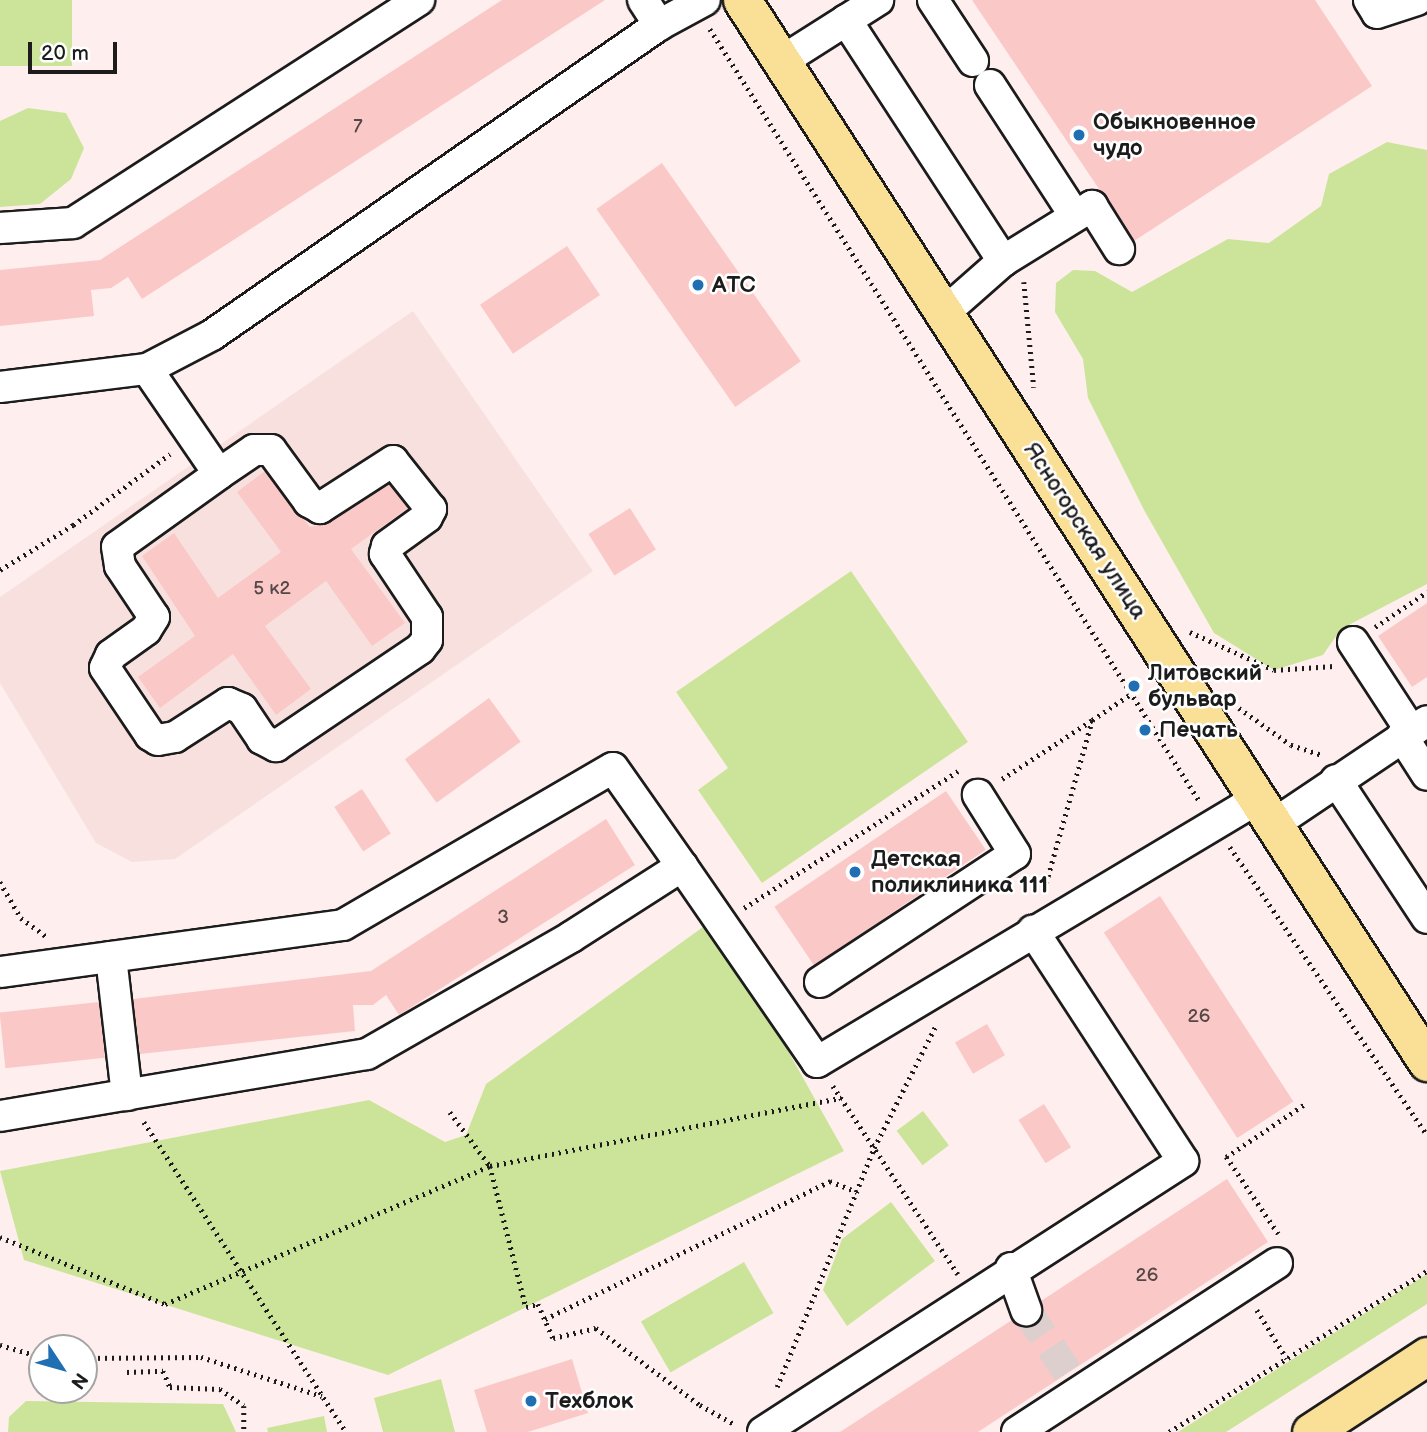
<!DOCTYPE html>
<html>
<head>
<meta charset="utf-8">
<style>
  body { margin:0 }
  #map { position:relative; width:1427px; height:1432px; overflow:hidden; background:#feefee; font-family:"Balsamiq Sans",sans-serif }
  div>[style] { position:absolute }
  .built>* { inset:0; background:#f8e0de }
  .green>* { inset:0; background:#cbe49a; transform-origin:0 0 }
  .building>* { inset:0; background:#fac9c7; transform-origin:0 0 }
  .minor-tunnel>* { height:30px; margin-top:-15px; transform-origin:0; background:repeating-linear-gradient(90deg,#dccfce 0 30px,transparent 0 45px) }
  .path>* { height:4.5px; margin-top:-2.25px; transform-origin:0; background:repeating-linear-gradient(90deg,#1c1c1c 0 2px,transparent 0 7px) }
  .roads { filter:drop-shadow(2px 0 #1c1c1c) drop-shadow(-2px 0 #1c1c1c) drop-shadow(0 2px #1c1c1c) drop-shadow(0 -2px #1c1c1c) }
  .minor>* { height:30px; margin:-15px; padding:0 15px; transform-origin:15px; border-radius:15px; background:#fff }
  .major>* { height:37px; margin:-18.5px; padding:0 18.5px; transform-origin:18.5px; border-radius:18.5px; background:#fadf96 }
  .dots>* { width:19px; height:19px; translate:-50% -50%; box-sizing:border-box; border:4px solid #fff; border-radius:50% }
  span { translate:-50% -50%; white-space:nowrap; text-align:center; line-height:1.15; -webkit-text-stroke:5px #fff; paint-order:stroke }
  .number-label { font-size:19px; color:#544747 }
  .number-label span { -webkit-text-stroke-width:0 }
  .poi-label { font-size:23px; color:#1c1c1c; font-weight:700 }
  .left { translate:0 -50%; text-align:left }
  .street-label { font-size:23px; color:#1c1c1c }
  .north { position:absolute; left:28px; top:1334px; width:70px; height:70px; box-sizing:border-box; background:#fff; border:2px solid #a4a4a4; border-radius:50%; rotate:126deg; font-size:19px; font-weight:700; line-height:28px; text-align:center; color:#1c1c1c }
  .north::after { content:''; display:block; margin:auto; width:24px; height:32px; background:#1f6fb2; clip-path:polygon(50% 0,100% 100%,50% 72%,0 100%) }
  .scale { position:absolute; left:28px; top:42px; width:89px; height:32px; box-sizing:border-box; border:4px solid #1c1c1c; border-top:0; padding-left:9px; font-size:21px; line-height:24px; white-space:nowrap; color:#1c1c1c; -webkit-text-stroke:5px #fff; paint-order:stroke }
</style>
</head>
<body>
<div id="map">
  <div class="built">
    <i style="clip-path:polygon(413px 311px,593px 571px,175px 859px,132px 862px,96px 843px,0 683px,0 597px)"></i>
  </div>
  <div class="green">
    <i style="left:0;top:0;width:72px;height:66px"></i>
    <i style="clip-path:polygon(28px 108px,66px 113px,84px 148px,71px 179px,40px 204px,0 207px,0 121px)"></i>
    <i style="clip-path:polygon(1387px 142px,1427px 150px,1427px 584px,1341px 629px,1323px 655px,1274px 670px,1214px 633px,1144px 510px,1088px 398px,1083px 359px,1055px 312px,1056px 283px,1073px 270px,1095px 271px,1132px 292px,1228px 239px,1269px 243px,1321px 206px,1329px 174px)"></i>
    <i style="clip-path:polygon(851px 571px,968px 742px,762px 883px,698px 790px,728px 768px,676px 692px)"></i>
    <i style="clip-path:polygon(714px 919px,844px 1151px,388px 1375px,24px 1260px,0 1171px,369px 1100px,445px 1142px,466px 1135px,486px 1084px)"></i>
    <i style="left:923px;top:1111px;width:43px;height:33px;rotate:53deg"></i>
    <i style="clip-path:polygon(891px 1202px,935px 1261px,847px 1326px,823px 1290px,842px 1239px)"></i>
    <i style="left:744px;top:1262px;width:59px;height:119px;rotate:60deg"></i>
    <i style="clip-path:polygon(1427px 1274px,1427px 1304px,1226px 1432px,1178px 1432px)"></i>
    <i style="clip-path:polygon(441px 1379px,455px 1432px,383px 1432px,374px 1398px)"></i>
    <i style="clip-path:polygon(26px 1401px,223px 1404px,236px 1432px,8px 1432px,9px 1417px)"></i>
    <i style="clip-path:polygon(324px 1416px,327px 1432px,268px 1432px,267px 1428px)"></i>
  </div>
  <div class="building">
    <i style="clip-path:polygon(502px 0,605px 0,142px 299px,128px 277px,111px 288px,91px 290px,94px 316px,0 326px,0 270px,100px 260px)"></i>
    <i style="clip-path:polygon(972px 0,1315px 0,1372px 86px,1134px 241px)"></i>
    <i style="left:662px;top:163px;width:242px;height:80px;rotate:55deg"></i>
    <i style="left:567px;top:246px;width:59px;height:105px;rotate:56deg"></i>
    <i style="clip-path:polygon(265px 471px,310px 527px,329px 523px,389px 484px,408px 508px,351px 549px,405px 623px,372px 646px,326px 581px,265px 626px,311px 689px,276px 715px,233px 654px,160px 708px,138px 677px,195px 636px,142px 556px,174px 533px,218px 598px,281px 552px,237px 492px)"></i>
    <i style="left:630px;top:508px;width:49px;height:49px;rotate:58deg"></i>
    <i style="clip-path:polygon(1427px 603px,1427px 677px,1412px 687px,1378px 636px)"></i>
    <i style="left:489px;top:698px;width:54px;height:104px;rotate:54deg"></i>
    <i style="left:362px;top:789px;width:53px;height:33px;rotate:57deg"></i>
    <i style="left:946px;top:791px;width:71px;height:207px;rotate:56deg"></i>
    <i style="clip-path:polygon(606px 819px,635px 865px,399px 1015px,386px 995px,373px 1005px,353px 1005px,355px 1031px,140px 1054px,133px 999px,371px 971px)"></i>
    <i style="left:1160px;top:896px;width:245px;height:67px;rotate:57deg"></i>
    <i style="left:99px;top:1002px;width:56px;height:100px;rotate:84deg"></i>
    <i style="left:987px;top:1024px;width:36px;height:37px;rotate:60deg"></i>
    <i style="left:1044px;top:1104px;width:51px;height:30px;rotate:58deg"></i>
    <i style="clip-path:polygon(1227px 1179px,1268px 1242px,978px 1432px,840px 1432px,1012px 1320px,1022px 1327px,1032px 1326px,1043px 1314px,1041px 1301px)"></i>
    <i style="clip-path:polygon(572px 1359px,588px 1413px,528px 1432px,487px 1432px,474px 1390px)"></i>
  </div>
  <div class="minor-tunnel">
    <i style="left:1026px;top:1310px;width:76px;rotate:56.3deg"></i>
  </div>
  <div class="path">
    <i style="left:710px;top:29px;width:915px;rotate:57.63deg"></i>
    <i style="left:1024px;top:282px;width:106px;rotate:84.6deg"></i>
    <i style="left:0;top:570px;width:86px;rotate:-31.7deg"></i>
    <i style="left:73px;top:525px;width:120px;rotate:-36.2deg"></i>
    <i style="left:1375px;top:627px;width:63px;rotate:-33.9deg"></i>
    <i style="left:1190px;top:632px;width:92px;rotate:24.3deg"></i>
    <i style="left:1274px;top:670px;width:60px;rotate:-3.8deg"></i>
    <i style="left:1239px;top:708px;width:64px;rotate:35.4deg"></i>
    <i style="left:1291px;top:745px;width:33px;rotate:18deg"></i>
    <i style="left:1002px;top:779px;width:108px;rotate:-33.2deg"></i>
    <i style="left:1230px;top:847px;width:349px;rotate:55.6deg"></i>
    <i style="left:0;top:882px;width:42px;rotate:59.7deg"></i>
    <i style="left:21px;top:918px;width:31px;rotate:36deg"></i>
    <i style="left:1044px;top:890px;width:177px;rotate:-74.2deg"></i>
    <i style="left:1092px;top:720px;width:47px;rotate:-33.7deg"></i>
    <i style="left:744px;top:908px;width:254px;rotate:-32.6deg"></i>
    <i style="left:833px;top:1086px;width:226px;rotate:56.4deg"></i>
    <i style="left:450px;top:1112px;width:67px;rotate:53.5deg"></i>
    <i style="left:490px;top:1166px;width:146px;rotate:75.7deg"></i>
    <i style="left:526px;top:1307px;width:12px;rotate:-14deg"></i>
    <i style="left:538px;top:1304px;width:37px;rotate:66deg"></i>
    <i style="left:553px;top:1338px;width:44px;rotate:-13.1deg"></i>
    <i style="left:596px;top:1328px;width:129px;rotate:36.5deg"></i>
    <i style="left:700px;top:1405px;width:41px;rotate:29.1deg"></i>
    <i style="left:144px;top:1122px;width:370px;rotate:56.9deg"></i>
    <i style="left:1278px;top:1234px;width:93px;rotate:-124deg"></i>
    <i style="left:1226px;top:1157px;width:95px;rotate:-33.9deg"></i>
    <i style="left:0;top:1237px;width:178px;rotate:22.1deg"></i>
    <i style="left:165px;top:1304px;width:353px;rotate:-23deg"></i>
    <i style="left:490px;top:1166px;width:358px;rotate:-11deg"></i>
    <i style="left:1257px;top:1310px;width:57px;rotate:58.5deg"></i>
    <i style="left:545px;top:1319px;width:317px;rotate:-25.8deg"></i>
    <i style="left:830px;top:1181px;width:29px;rotate:22deg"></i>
    <i style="left:0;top:1345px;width:44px;rotate:15.9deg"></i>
    <i style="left:84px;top:1358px;width:117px;rotate:-0.5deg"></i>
    <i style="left:201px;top:1357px;width:127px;rotate:17.9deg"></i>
    <i style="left:127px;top:1372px;width:36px;rotate:-2deg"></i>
    <i style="left:163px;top:1371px;width:17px;rotate:66deg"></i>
    <i style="left:170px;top:1387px;width:50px;rotate:2.3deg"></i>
    <i style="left:220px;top:1389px;width:29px;rotate:35deg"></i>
    <i style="left:244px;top:1406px;width:26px;rotate:90deg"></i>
    <i style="left:777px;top:1387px;width:258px;rotate:-67.9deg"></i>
    <i style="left:874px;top:1148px;width:136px;rotate:-63.2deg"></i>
    <i style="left:1169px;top:1432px;width:304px;rotate:-32deg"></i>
  </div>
  <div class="roads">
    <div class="minor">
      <i style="left:643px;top:0;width:30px;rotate:57deg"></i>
      <i style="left:933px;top:0;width:73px;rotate:56.7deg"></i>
      <i style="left:1369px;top:0;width:15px;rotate:58deg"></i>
      <i style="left:1377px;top:13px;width:42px;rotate:-18deg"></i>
      <i style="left:846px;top:20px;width:288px;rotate:56.9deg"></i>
      <i style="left:782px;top:61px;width:114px;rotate:-32.4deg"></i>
      <i style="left:990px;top:85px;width:156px;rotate:57deg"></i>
      <i style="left:0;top:228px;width:73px;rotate:-3.9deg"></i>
      <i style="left:73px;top:223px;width:412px;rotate:-32.8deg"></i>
      <i style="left:944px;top:313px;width:79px;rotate:-41.4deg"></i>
      <i style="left:1003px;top:261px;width:105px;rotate:-31.7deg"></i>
      <i style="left:1092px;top:206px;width:51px;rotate:57.9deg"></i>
      <i style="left:147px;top:369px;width:127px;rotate:55.6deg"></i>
      <i style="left:219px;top:474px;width:125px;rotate:144.4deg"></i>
      <i style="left:117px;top:547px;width:19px;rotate:81deg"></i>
      <i style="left:120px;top:566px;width:61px;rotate:56.3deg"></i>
      <i style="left:154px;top:617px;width:15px;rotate:122deg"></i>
      <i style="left:146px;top:630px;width:43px;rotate:144.5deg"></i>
      <i style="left:111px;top:655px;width:14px;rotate:115deg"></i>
      <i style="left:105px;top:668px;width:81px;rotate:56.1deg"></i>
      <i style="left:150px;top:735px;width:9px;rotate:32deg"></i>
      <i style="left:158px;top:740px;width:17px;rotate:-10deg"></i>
      <i style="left:175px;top:737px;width:63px;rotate:-32.7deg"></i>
      <i style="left:228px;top:703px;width:15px;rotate:23deg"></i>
      <i style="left:242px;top:709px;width:36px;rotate:56deg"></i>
      <i style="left:262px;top:739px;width:16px;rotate:27deg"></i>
      <i style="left:276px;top:746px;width:174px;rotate:-34deg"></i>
      <i style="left:420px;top:649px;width:11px;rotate:-52deg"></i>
      <i style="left:427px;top:640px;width:23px;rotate:-90deg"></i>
      <i style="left:427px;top:617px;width:76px;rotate:-123.7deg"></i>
      <i style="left:385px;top:554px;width:8px;rotate:-76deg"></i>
      <i style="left:387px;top:546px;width:49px;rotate:-35.9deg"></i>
      <i style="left:427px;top:517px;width:9px;rotate:-63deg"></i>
      <i style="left:431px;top:509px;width:61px;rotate:-128.4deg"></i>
      <i style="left:393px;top:461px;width:87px;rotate:147.2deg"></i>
      <i style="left:320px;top:508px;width:13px;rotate:-151deg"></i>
      <i style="left:309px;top:502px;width:64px;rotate:-126.2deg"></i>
      <i style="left:271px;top:450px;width:17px;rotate:180deg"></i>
      <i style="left:254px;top:450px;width:42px;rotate:145.6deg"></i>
      <i style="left:0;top:387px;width:148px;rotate:-7deg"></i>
      <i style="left:147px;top:369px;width:73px;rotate:-27.6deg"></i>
      <i style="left:212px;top:335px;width:544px;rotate:-34.74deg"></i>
      <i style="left:659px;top:25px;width:52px;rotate:-28.5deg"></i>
      <i style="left:1353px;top:642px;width:106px;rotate:56.9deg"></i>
      <i style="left:1402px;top:736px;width:46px;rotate:57.3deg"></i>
      <i style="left:1336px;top:780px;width:165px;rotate:56.6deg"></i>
      <i style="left:1274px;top:824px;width:184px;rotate:-33.9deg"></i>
      <i style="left:111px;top:957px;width:139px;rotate:83.4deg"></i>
      <i style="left:0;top:972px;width:346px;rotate:-7.8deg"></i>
      <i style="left:343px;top:925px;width:312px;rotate:-30.2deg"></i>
      <i style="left:613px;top:768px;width:120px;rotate:54.9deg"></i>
      <i style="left:820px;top:982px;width:233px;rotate:-33.3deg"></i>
      <i style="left:1015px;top:854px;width:70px;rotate:-122.1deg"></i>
      <i style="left:0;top:1116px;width:372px;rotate:-9.6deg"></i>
      <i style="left:367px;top:1054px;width:235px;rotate:-29.8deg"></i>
      <i style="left:571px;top:937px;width:132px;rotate:-32.6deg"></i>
      <i style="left:682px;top:866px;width:238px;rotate:55.4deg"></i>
      <i style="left:817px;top:1062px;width:513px;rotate:-30.87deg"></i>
      <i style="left:1011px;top:1268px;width:45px;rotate:70.3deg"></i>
      <i style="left:763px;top:1432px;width:500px;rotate:-32.8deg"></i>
      <i style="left:1183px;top:1161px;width:275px;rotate:-123.1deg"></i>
      <i style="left:1017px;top:1432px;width:310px;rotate:-33deg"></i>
    </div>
    <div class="major">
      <i style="left:742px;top:0;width:1264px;rotate:57.18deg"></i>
      <i style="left:1311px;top:1432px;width:139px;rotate:-33.2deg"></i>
    </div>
  </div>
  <div class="dots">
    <i style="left:1079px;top:135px;background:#1f6fb2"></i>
    <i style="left:698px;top:285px;background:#1f6fb2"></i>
    <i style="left:1134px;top:686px;background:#1f6fb2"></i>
    <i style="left:1145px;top:730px;background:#1f6fb2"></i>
    <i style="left:855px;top:872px;background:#1f6fb2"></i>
    <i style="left:531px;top:1401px;background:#1f6fb2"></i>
  </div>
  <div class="number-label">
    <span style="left:358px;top:127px">7</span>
    <span style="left:272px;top:589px">5 к2</span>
    <span style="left:503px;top:918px">3</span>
    <span style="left:1199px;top:1017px">26</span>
    <span style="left:1147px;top:1276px">26</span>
  </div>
  <div class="poi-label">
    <span class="left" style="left:1093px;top:135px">Обыкновенное<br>чудо</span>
    <span class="left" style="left:712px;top:285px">АТС</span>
    <span class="left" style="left:1148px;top:686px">Литовский<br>бульвар</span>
    <span class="left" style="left:1159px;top:730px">Печать</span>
    <span class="left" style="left:871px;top:872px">Детская<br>поликлиника 111</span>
    <span class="left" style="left:545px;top:1401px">Техблок</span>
  </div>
  <div class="street-label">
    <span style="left:1085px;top:531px;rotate:57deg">Ясногорская улица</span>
  </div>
  <div class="north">N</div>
  <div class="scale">20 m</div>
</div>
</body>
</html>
